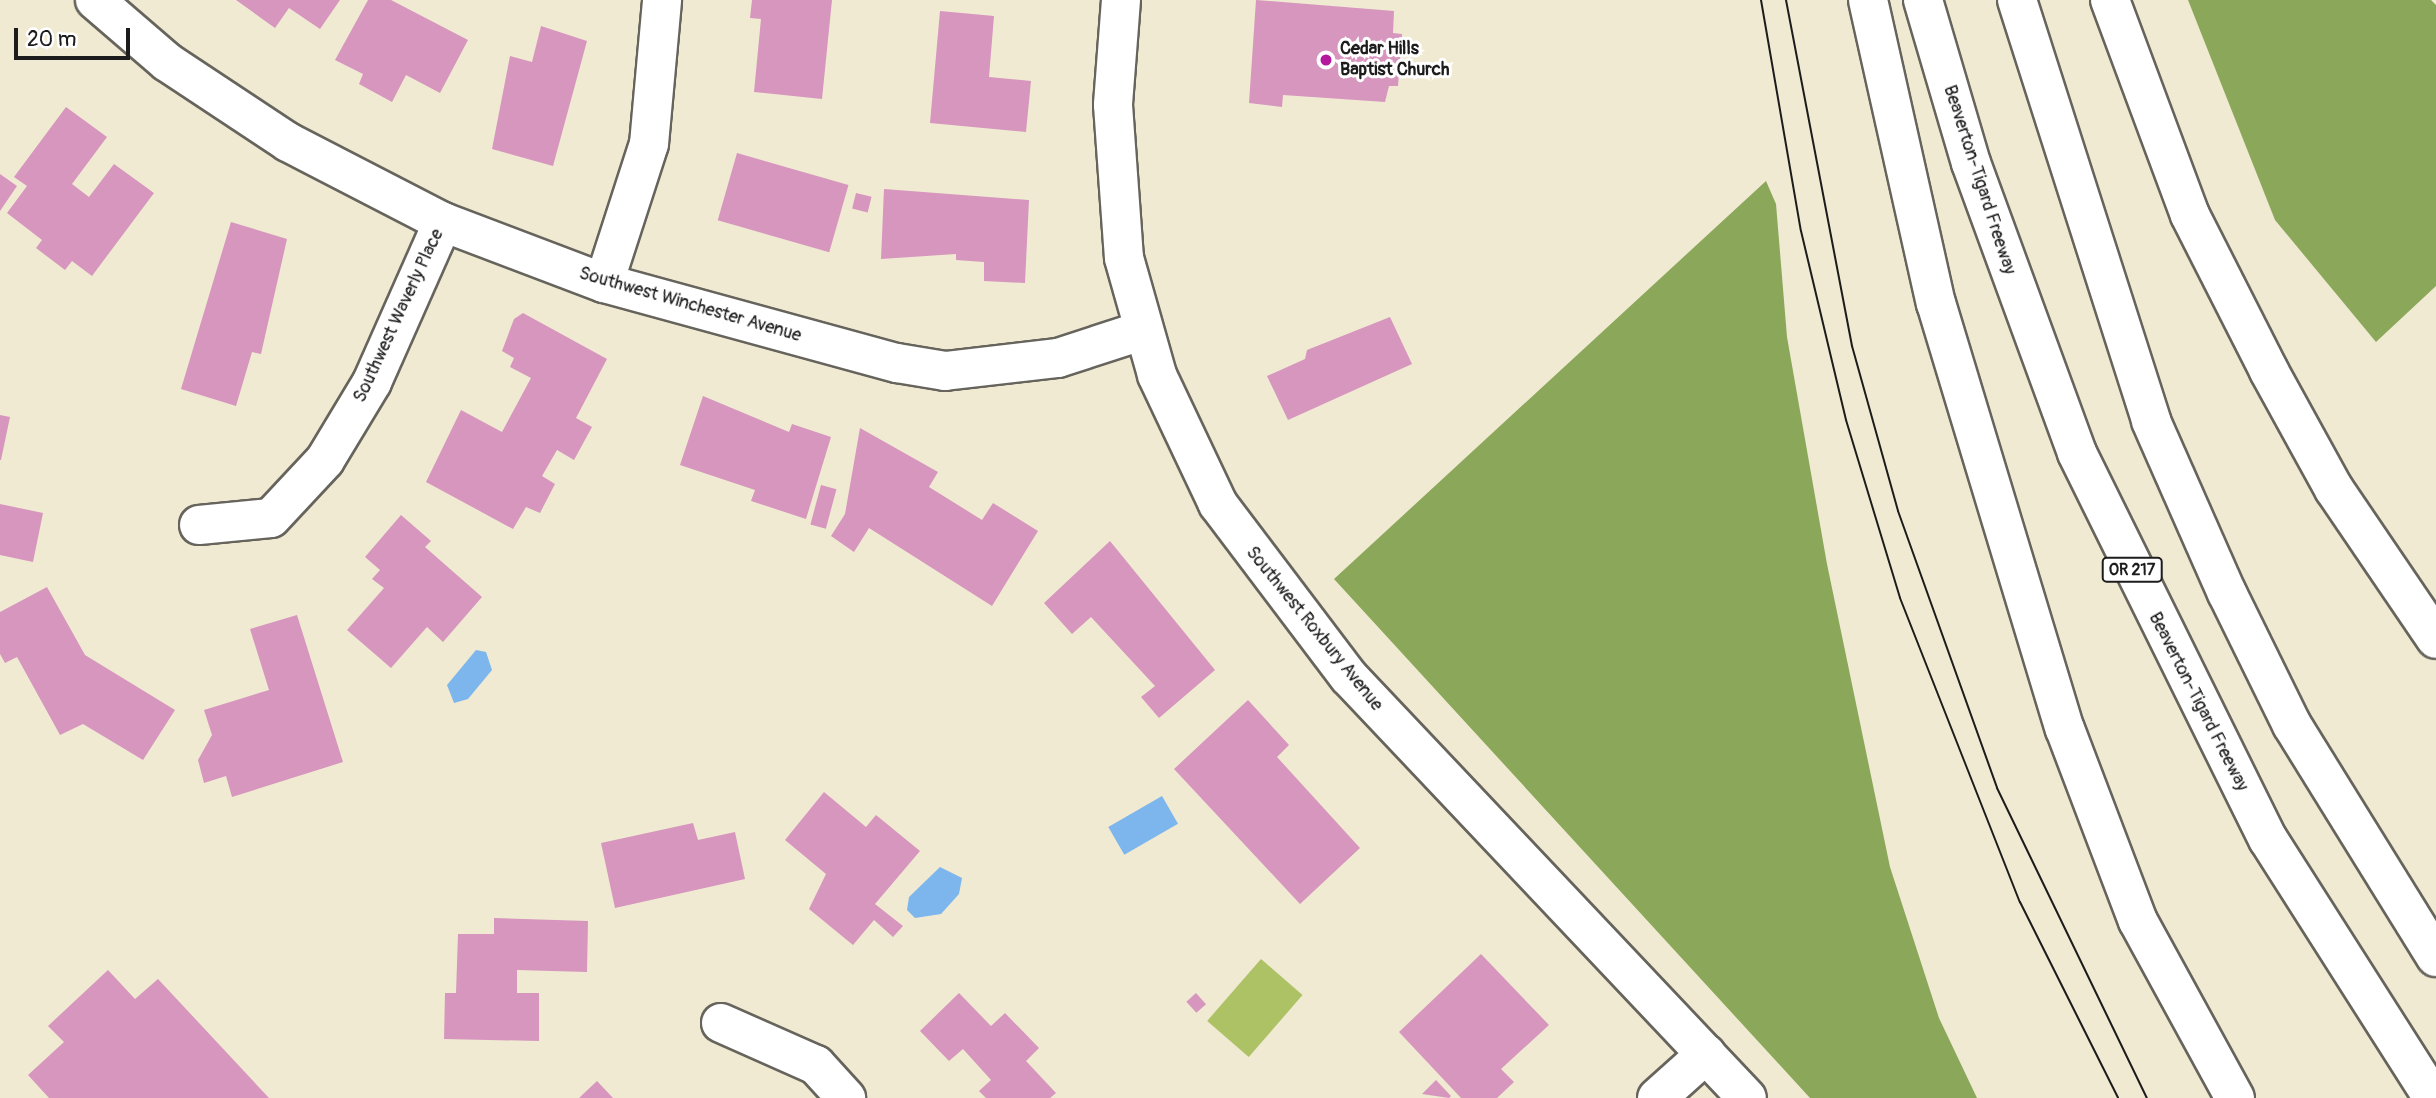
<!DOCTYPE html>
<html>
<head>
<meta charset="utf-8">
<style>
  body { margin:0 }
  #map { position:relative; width:2436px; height:1098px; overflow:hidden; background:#f0ead2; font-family:Pangolin,sans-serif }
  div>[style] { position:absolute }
  .green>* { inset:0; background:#adc165; transform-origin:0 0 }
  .forest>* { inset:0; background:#8aa75a }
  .water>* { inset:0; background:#7db5ed; transform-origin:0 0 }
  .building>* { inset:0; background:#d696be; transform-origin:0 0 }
  .roads { filter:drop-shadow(2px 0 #66645c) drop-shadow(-2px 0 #66645c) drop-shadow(0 2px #66645c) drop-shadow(0 -2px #66645c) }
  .street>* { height:38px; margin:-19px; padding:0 19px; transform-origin:19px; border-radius:19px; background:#fff }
  .highway>* { height:38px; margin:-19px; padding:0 19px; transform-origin:19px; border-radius:19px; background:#fff }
  .tram>* { height:2px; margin:-1px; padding:0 1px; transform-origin:1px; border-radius:1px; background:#1c1c1c }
  .dots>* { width:19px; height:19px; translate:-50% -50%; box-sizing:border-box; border:4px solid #fff; border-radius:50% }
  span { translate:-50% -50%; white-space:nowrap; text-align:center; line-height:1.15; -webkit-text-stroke:6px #fff; paint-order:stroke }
  .shield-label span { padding:2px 5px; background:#fff; border:2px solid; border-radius:5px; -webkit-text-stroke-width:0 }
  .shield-label { font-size:16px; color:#1c1c1c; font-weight:700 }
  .poi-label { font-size:18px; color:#1c1c1c; font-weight:700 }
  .left { translate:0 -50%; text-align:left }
  .street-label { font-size:18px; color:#1c1c1c }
  .scale { position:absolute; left:14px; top:28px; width:116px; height:32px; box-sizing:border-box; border:4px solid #1c1c1c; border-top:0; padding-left:9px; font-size:21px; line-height:24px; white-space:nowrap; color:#1c1c1c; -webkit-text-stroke:5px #fff; paint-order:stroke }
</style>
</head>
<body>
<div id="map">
  <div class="green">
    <i style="left:1261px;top:959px;width:55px;height:82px;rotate:41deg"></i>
  </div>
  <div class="forest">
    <i style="clip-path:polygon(2188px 0,2431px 0,2436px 5px,2436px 286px,2376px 342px,2275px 220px)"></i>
    <i style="clip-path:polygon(1766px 181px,1776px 204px,1787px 337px,1827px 564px,1890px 867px,1939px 1018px,1977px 1098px,1810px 1098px,1334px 579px)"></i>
  </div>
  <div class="water">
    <i style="clip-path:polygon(476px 650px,486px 652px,492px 670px,468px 699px,454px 703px,447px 685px)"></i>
    <i style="left:1162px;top:796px;width:32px;height:62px;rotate:60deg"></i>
    <i style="clip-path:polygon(940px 867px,962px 878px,959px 894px,941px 914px,915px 918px,907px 910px,909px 897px)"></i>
  </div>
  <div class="building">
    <i style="clip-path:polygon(236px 0,340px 0,320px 29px,289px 8px,275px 28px)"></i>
    <i style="clip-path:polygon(368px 0,391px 0,468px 40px,440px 93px,406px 75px,392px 102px,359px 84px,363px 74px,335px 60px)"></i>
    <i style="clip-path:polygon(752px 0,832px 0,822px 99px,754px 92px,761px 19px,750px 18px)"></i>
    <i style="clip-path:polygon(1256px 0,1394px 11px,1393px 33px,1402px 34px,1398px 86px,1389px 86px,1385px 102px,1283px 95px,1282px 107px,1249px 103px)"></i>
    <i style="clip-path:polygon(940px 11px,994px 16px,989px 77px,1031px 81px,1026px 132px,930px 123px)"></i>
    <i style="clip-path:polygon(541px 26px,587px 41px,553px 166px,492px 149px,510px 56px,532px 62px)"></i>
    <i style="clip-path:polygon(66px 107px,107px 137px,72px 184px,89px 197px,114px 164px,154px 193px,92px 276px,72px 261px,65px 270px,36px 248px,42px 240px,7px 213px,27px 186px,14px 177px)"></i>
    <i style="left:737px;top:153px;width:116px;height:70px;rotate:16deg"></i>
    <i style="clip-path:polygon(0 174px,17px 186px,0 211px)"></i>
    <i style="clip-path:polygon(884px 189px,1029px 200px,1025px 283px,984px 281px,984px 262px,956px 260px,956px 254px,881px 259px)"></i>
    <i style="left:856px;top:193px;width:16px;height:16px;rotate:14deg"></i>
    <i style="clip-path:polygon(231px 222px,287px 239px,261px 354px,252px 352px,236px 406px,181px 389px)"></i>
    <i style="clip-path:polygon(523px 313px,607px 359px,576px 418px,592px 427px,574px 460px,557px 450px,542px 476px,555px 484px,540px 513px,526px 507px,513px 529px,426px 482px,461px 410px,502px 432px,531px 378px,510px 367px,514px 358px,502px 351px,514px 319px)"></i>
    <i style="clip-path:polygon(1390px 317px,1412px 364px,1288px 420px,1267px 376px,1305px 359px,1307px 350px)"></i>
    <i style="clip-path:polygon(703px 396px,789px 432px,792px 424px,831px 437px,806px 519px,751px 501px,755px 490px,680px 465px)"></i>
    <i style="clip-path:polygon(0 415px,10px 417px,1px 460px,0 460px)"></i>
    <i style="clip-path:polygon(860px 428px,938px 472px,929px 487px,982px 520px,993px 503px,1038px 531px,992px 606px,869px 528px,854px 552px,831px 536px,845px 514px)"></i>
    <i style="left:821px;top:485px;width:16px;height:41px;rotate:15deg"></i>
    <i style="clip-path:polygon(0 504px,43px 513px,33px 562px,0 555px)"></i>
    <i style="clip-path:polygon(401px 515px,431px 541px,425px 547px,482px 597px,443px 642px,427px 627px,391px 668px,347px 630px,384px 588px,372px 579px,380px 570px,365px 557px)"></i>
    <i style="clip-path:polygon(1110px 541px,1215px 670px,1159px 718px,1141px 697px,1155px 686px,1091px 617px,1072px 634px,1044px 603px)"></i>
    <i style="clip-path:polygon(47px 587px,85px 655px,175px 710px,143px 760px,83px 724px,60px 735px,17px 657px,5px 663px,0 654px,0 612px)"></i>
    <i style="clip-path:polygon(297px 615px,343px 762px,232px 797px,226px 776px,204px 783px,198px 760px,212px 735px,204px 710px,269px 690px,250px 629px)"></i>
    <i style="clip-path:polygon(1248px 700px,1289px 745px,1277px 757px,1360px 848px,1300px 904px,1174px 769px)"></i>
    <i style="clip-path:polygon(824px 792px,866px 827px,876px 815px,920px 851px,875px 904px,903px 926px,893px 937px,874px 920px,853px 945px,809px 909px,826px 874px,785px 840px)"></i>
    <i style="clip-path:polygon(693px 823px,698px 840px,735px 832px,745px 879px,615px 908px,601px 843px)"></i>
    <i style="clip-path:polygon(494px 918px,588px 921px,587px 972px,517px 970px,517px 993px,539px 993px,539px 1041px,444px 1039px,445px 993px,456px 993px,458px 934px,494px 934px)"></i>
    <i style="clip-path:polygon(1481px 954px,1549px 1025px,1501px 1069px,1514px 1082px,1497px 1098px,1461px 1098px,1399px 1032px)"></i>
    <i style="clip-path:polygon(108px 970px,135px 999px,158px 979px,269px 1098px,49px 1098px,28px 1075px,64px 1042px,48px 1026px)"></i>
    <i style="clip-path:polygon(959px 993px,991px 1026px,1005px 1013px,1039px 1048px,1026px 1061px,1056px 1093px,1050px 1098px,986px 1098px,979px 1091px,991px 1080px,963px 1049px,949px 1061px,920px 1031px)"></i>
    <i style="left:1196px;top:993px;width:15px;height:13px;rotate:48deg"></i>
    <i style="clip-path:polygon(1436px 1080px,1451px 1096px,1449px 1098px,1422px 1094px)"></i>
    <i style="clip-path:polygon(597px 1081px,613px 1098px,579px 1098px)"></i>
  </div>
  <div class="roads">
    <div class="street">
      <i style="left:95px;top:0;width:95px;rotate:40.7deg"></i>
      <i style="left:167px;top:62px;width:145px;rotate:33.5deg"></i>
      <i style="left:288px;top:142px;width:174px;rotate:27.3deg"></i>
      <i style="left:443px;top:222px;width:172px;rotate:20.8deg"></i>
      <i style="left:604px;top:283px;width:304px;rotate:15.3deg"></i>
      <i style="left:897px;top:363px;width:49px;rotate:9.5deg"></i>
      <i style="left:945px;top:371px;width:114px;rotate:-6.6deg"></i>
      <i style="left:1058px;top:358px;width:87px;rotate:-18deg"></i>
      <i style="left:1121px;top:0;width:105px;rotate:94.4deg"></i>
      <i style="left:1113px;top:105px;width:153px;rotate:85.9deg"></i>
      <i style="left:1124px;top:258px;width:122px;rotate:74.2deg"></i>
      <i style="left:1157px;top:375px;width:143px;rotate:64.7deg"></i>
      <i style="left:1218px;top:504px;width:217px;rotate:52.9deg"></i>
      <i style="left:1349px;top:677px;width:579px;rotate:46.61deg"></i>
      <i style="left:604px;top:283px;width:146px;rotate:-72.1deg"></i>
      <i style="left:649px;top:144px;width:145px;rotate:-84.8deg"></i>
      <i style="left:199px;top:525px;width:72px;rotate:-5.6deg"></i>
      <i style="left:271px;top:518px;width:79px;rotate:-47deg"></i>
      <i style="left:325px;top:460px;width:91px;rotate:-58.9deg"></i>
      <i style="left:372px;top:382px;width:175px;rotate:-66.1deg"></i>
      <i style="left:721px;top:1023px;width:104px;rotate:23.9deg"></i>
      <i style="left:816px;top:1065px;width:45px;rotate:47.7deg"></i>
      <i style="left:1657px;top:1098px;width:66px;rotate:-41.9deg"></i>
    </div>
    <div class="highway">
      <i style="left:1868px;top:0;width:311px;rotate:77.4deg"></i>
      <i style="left:1936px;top:303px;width:445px;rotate:73.2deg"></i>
      <i style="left:2065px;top:729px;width:205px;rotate:69.2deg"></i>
      <i style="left:2138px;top:921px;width:202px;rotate:61.3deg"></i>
      <i style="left:1923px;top:0;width:170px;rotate:73.6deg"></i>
      <i style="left:1971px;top:163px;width:309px;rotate:69.9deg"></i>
      <i style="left:2077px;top:453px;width:431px;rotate:63.7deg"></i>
      <i style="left:2268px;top:839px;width:307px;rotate:57.5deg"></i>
      <i style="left:2017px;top:0;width:442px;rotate:72.3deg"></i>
      <i style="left:2151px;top:421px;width:188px;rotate:66.2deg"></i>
      <i style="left:2227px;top:593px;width:147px;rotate:63.8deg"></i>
      <i style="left:2292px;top:725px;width:273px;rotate:58.2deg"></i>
      <i style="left:2110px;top:0;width:229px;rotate:69.6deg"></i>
      <i style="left:2190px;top:215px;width:175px;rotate:63.1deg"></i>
      <i style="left:2269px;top:371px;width:135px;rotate:61.2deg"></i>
      <i style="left:2334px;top:489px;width:181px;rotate:55.8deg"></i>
    </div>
  </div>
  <div class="tram">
    <i style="left:1761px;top:0;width:234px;rotate:80.2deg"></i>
    <i style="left:1801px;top:231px;width:194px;rotate:76.6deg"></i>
    <i style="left:1846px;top:420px;width:186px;rotate:73.1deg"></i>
    <i style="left:1900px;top:598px;width:327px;rotate:68.5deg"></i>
    <i style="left:2020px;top:902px;width:219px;rotate:63.4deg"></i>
    <i style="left:1786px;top:0;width:352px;rotate:79.2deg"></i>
    <i style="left:1852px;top:346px;width:171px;rotate:74.4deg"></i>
    <i style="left:1898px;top:511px;width:294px;rotate:70.3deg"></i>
    <i style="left:1997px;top:788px;width:344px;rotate:64.2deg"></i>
  </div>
  <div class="dots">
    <i style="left:1326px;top:60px;background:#b5179e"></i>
  </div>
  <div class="shield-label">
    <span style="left:2132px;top:570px">OR 217</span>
  </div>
  <div class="poi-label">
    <span class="left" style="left:1340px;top:60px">Cedar Hills<br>Baptist Church</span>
  </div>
  <div class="street-label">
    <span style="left:1979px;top:180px;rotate:72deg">Beaverton-Tigard Freeway</span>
    <span style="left:690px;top:305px;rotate:16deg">Southwest Winchester Avenue</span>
    <span style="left:399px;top:316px;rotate:-65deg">Southwest Waverly Place</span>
    <span style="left:1314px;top:629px;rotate:51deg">Southwest Roxbury Avenue</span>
    <span style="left:2198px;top:702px;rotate:63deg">Beaverton-Tigard Freeway</span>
  </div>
  <div class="scale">20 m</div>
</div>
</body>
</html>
